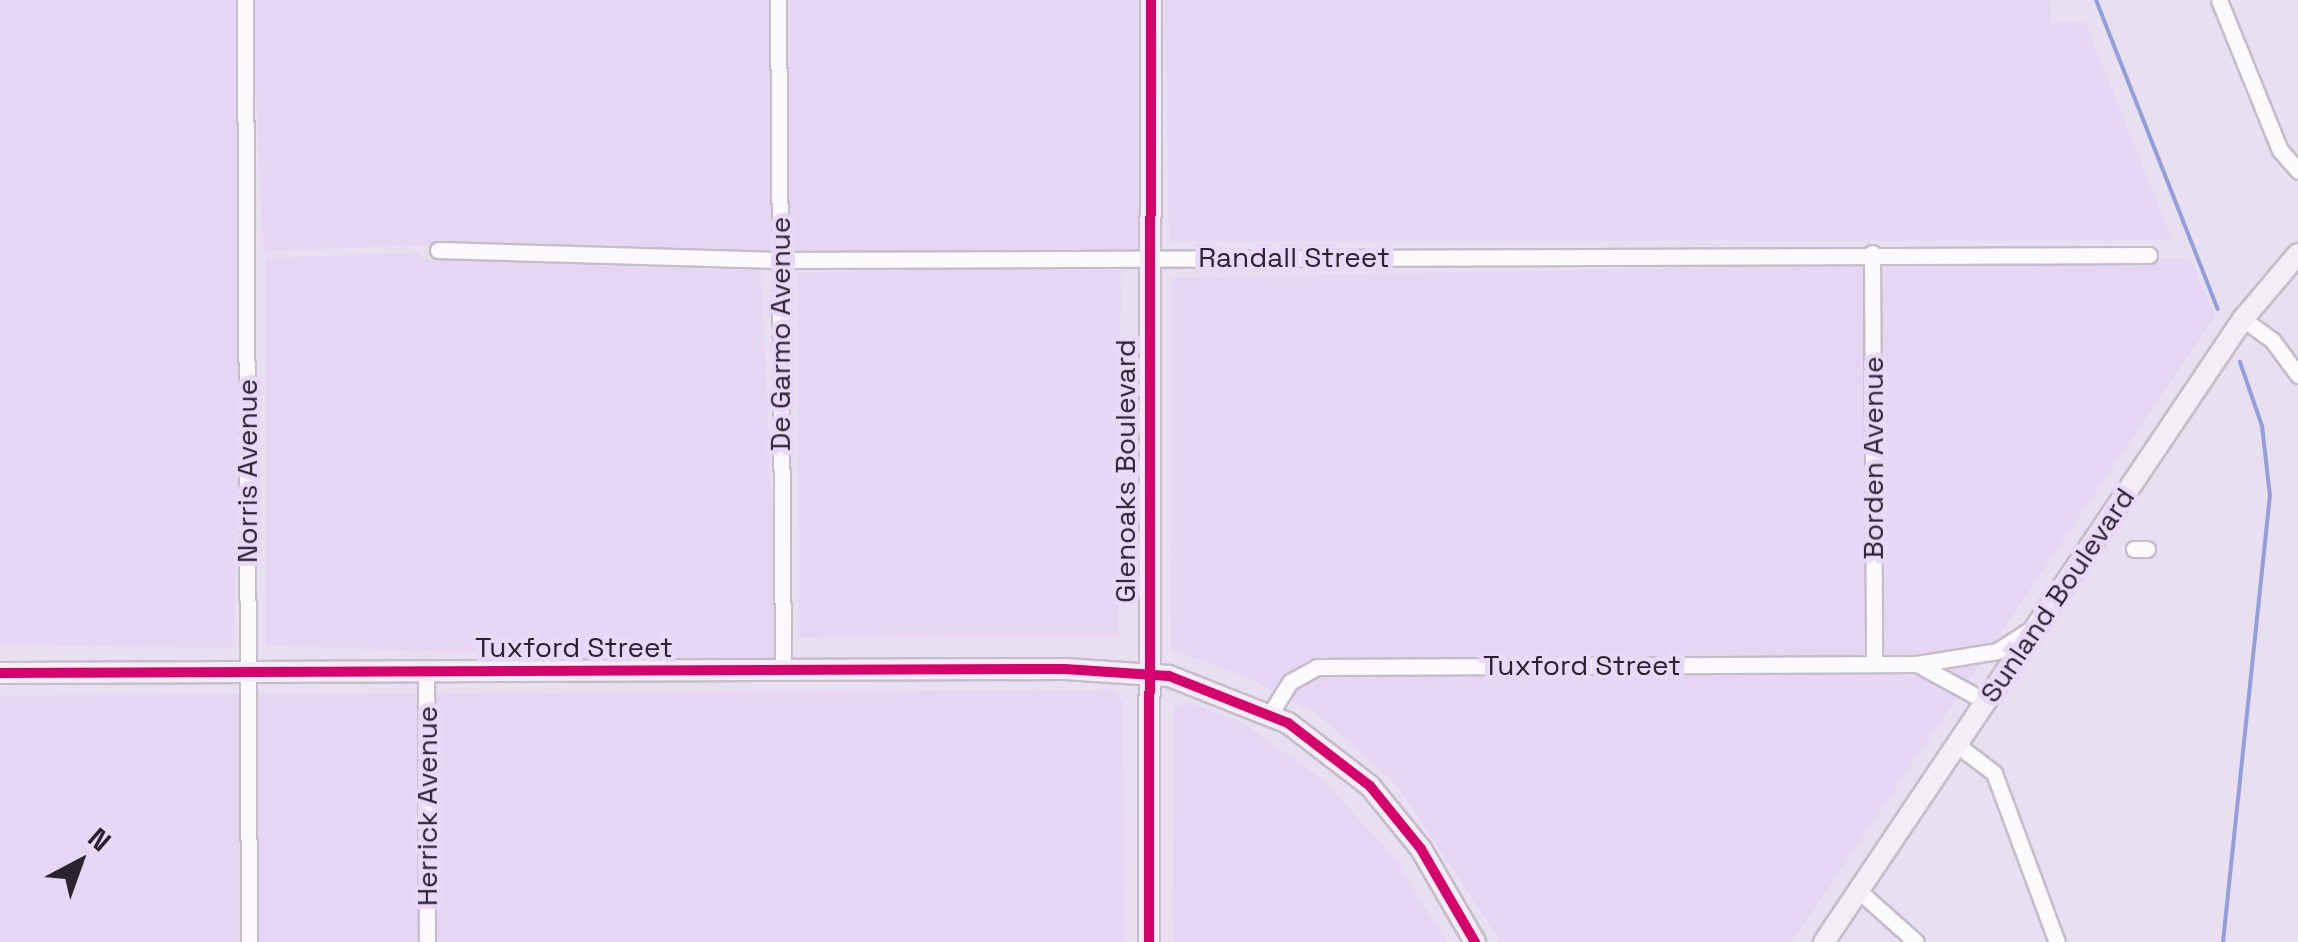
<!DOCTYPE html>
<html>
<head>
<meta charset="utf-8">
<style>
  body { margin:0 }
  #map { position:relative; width:2298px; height:942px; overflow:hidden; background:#e8dff0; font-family:"Space Grotesk",sans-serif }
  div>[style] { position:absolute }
  .built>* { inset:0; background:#e6d6f3; transform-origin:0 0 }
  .stream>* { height:4px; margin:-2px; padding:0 2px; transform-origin:2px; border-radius:2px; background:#939fda }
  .roads { filter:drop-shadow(2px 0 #c4bdca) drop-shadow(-2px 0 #c4bdca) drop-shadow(0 2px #c4bdca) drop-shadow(0 -2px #c4bdca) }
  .minor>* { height:15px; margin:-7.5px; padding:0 7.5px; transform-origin:7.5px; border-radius:7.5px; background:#fcfafd }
  .major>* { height:20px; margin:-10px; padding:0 10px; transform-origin:10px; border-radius:10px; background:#f4edf5 }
  .cycleway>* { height:10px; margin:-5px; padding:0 5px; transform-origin:5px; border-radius:5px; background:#d6006c }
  span { translate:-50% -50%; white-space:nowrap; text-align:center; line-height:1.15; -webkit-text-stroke:10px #e9d8f7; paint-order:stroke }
  .street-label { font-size:28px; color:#2a232f }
  .north { position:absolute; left:30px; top:812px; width:100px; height:100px; -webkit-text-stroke:8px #e9d8f7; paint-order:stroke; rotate:41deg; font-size:28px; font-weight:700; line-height:40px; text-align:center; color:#2a232f }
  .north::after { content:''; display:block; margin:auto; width:35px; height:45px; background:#2a232f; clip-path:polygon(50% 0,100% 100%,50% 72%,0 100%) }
</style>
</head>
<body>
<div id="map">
  <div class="built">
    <i style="clip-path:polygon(0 0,243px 0,246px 262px,233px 648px,0 644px)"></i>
    <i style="clip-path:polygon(252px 0,773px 0,773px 253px,419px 245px,263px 251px)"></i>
    <i style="left:783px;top:0;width:357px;height:254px"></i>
    <i style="clip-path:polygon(1165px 0,2050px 0,2051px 23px,2085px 22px,2172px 240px,1169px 241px)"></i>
    <i style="clip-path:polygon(420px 253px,423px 259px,761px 271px,779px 664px,266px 645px,266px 258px)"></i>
    <i style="clip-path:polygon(2190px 258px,2215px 316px,1792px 942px,1501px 942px,1397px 785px,1317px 714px,1251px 679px,1171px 649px,1172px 278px)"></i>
    <i style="clip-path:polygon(950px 269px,1121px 270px,1119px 636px,799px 637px,797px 273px)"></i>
    <i style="clip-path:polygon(1114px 690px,1123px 702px,1124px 942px,0 942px,0 696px)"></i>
    <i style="clip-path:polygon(1188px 702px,1243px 723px,1321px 778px,1393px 856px,1447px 942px,1173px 942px,1174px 708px)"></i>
  </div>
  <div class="stream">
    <i style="left:2096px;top:0;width:332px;rotate:68.5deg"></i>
    <i style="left:2223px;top:942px;width:448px;rotate:-84deg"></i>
    <i style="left:2270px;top:496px;width:70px;rotate:-96.5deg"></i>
    <i style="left:2262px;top:426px;width:68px;rotate:-109deg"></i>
  </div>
  <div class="roads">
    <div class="minor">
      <i style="left:245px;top:0;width:942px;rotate:89.76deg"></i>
      <i style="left:778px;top:0;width:669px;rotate:89.57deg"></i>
      <i style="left:2219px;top:0;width:162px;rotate:67.9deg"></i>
      <i style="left:2280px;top:150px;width:28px;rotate:49deg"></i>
      <i style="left:438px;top:250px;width:341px;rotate:1.7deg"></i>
      <i style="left:779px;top:260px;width:1370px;rotate:-0.21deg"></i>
      <i style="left:1872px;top:253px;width:411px;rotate:89.7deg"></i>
      <i style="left:2243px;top:319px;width:36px;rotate:36deg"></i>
      <i style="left:2272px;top:340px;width:44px;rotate:53.4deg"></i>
      <i style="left:2134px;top:549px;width:13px"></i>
      <i style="left:1917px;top:664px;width:77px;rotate:28.6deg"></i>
      <i style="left:426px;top:670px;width:272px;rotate:89.8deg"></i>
      <i style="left:1270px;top:714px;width:38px;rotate:-58deg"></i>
      <i style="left:1290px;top:682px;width:31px;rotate:-29deg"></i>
      <i style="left:1317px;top:667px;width:600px;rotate:-0.29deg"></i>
      <i style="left:1917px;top:664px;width:81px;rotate:-9.2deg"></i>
      <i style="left:1997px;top:651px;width:35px;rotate:-33deg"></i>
      <i style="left:1956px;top:744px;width:48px;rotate:37.3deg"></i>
      <i style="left:1994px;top:773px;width:180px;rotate:69.6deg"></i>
      <i style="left:1859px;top:891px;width:76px;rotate:41.8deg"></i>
    </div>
    <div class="major">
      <i style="left:0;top:673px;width:1065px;rotate:-0.22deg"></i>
      <i style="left:1065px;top:669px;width:104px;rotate:3.9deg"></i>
      <i style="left:1169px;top:676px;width:128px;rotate:21.6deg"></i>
      <i style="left:1288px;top:723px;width:103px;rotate:37.5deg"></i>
      <i style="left:1370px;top:786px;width:81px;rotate:51deg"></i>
      <i style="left:1421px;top:849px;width:108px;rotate:59.9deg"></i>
      <i style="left:1149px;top:942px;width:942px;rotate:-89.88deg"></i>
      <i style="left:1824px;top:942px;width:751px;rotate:-56.08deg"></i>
      <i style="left:2243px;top:319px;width:85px;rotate:-49.8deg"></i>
    </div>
  </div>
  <div class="cycleway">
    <i style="left:0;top:673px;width:1065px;rotate:-0.22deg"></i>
    <i style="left:1065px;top:669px;width:104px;rotate:3.9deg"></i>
    <i style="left:1169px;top:676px;width:128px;rotate:21.6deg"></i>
    <i style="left:1288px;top:723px;width:103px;rotate:37.5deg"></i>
    <i style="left:1370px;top:786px;width:81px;rotate:51deg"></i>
    <i style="left:1421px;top:849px;width:108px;rotate:59.9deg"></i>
    <i style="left:1149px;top:942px;width:942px;rotate:-89.88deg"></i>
  </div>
  <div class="street-label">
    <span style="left:1294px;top:257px">Randall Street</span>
    <span style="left:780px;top:334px;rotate:-90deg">De Garmo Avenue</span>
    <span style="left:1873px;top:458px;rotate:-90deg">Borden Avenue</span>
    <span style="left:247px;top:471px;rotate:-90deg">Norris Avenue</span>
    <span style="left:1125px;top:471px;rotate:-90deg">Glenoaks Boulevard</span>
    <span style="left:2057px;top:595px;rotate:-56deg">Sunland Boulevard</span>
    <span style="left:574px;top:647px">Tuxford Street</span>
    <span style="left:1582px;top:665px">Tuxford Street</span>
    <span style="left:427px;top:806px;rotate:-90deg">Herrick Avenue</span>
  </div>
  <div class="north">N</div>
</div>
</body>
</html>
